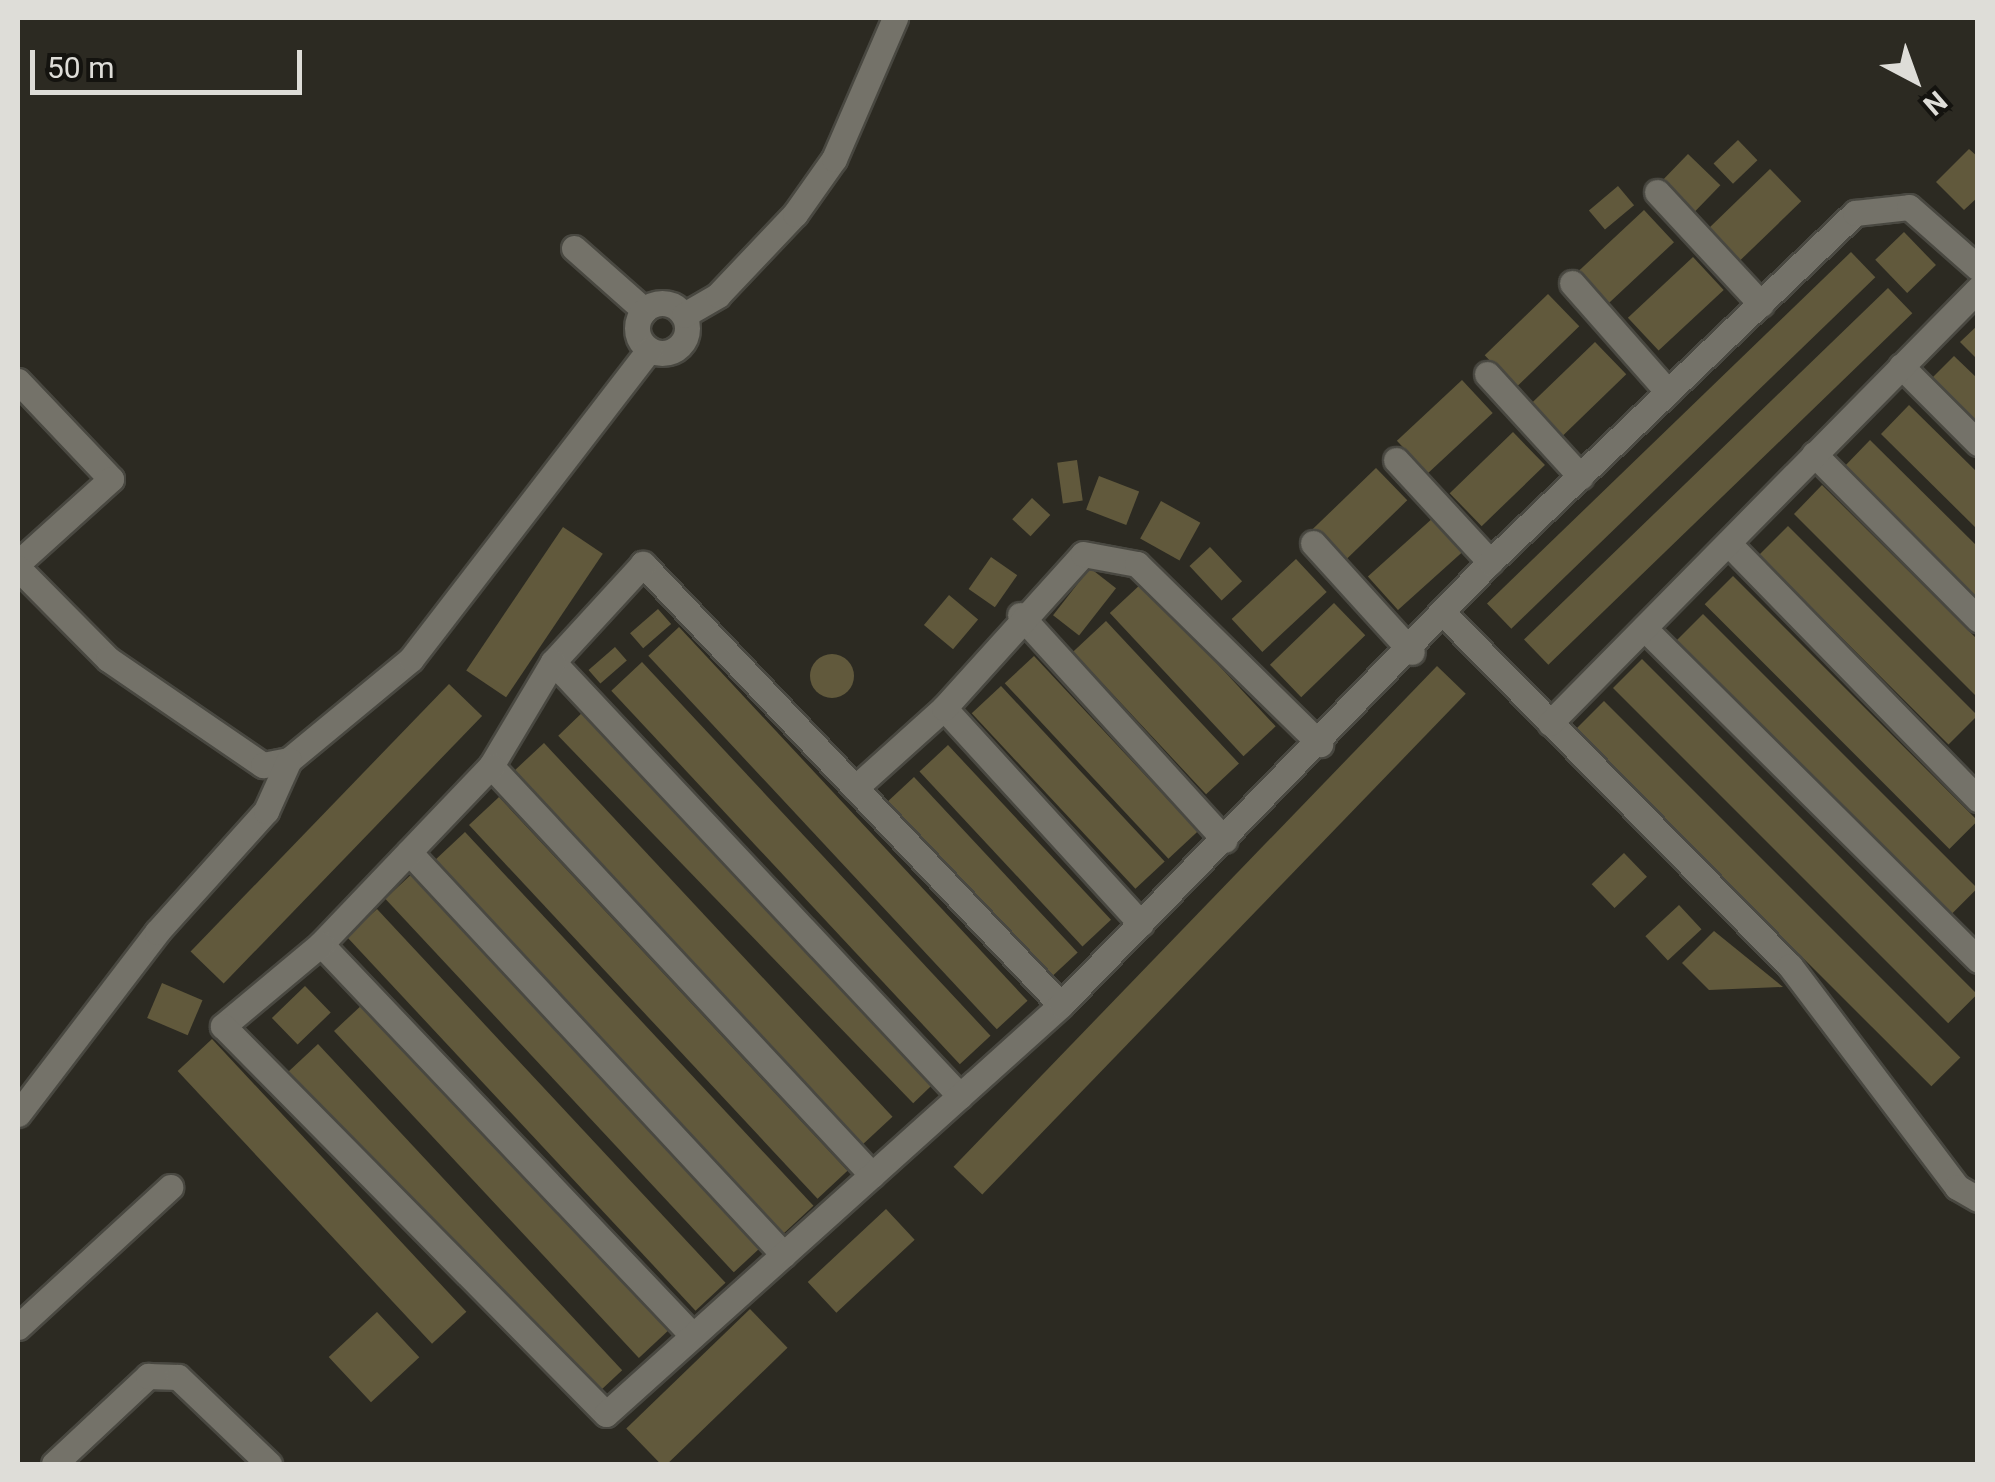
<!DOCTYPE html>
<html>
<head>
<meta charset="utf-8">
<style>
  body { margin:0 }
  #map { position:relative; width:1995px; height:1482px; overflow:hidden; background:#2c2a22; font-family:Roboto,sans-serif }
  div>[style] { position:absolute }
  .building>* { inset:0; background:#61593c; transform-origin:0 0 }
  .round { border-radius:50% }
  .roads { filter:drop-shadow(2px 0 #494841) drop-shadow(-2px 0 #494841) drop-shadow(0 2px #494841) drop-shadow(0 -2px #494841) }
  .minor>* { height:25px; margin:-12.5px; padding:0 12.5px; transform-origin:12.5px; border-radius:12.5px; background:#747269 }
  .minor>.ring { margin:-12.5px; padding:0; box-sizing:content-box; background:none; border:25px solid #747269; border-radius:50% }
  span { translate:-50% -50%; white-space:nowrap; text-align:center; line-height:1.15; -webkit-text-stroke:8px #14130f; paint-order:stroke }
  .frame { position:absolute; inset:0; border:20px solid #deddd8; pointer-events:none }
  .north { position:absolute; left:1865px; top:30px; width:100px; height:100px; -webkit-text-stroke:8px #14130f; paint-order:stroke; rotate:139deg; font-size:28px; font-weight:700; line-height:40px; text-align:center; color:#deddd8 }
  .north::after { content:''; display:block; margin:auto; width:35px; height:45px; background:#deddd8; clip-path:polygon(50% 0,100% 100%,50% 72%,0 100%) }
  .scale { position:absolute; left:30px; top:50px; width:272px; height:45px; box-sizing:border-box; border:5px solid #deddd8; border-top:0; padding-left:12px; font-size:30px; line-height:35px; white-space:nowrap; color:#deddd8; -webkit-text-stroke:8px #14130f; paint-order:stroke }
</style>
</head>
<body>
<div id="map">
  <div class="building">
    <i style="left:1738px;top:140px;width:28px;height:34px;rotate:46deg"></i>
    <i style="clip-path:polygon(1969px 149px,1978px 157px,1978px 197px,1964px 210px,1936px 182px)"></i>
    <i style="left:1688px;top:154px;width:45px;height:38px;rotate:44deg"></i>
    <i style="left:1770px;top:169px;width:45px;height:88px;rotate:46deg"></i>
    <i style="left:1618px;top:186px;width:25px;height:38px;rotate:50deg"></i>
    <i style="left:1644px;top:210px;width:44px;height:89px;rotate:47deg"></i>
    <i style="left:1904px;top:232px;width:46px;height:40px;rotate:46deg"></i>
    <i style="left:1851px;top:252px;width:35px;height:506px;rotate:46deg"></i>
    <i style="left:1693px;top:257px;width:45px;height:89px;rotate:47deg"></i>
    <i style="left:1888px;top:288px;width:35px;height:506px;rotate:46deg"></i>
    <i style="left:1548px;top:294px;width:45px;height:88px;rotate:46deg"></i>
    <i style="clip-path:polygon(1978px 325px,1978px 360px,1960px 342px)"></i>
    <i style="left:1595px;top:342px;width:45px;height:89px;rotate:46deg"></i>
    <i style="clip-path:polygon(1954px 356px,1978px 379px,1978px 430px,1929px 381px)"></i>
    <i style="left:1462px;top:380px;width:45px;height:89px;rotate:47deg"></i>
    <i style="clip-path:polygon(1909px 405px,1978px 473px,1978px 530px,1881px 434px)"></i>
    <i style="left:1513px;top:432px;width:46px;height:88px;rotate:46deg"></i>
    <i style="clip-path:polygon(1870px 440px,1978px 547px,1978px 604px,1842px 469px)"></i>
    <i style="left:1077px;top:460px;width:41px;height:20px;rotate:82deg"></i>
    <i style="left:1376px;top:468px;width:45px;height:89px;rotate:46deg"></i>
    <i style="left:1099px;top:476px;width:43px;height:36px;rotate:21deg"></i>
    <i style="clip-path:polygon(1822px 485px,1978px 640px,1978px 698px,1794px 514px)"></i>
    <i style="left:1032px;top:498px;width:25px;height:29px;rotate:43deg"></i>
    <i style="left:1161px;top:501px;width:45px;height:43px;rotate:29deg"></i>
    <i style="left:1434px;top:517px;width:45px;height:89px;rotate:48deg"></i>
    <i style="left:1788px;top:526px;width:268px;height:41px;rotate:45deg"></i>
    <i style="left:563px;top:527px;width:48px;height:173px;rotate:34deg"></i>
    <i style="left:1210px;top:547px;width:47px;height:28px;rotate:47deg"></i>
    <i style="left:991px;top:557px;width:32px;height:39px;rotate:35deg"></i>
    <i style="left:1296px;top:559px;width:45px;height:88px;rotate:47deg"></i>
    <i style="left:1090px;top:568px;width:33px;height:60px;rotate:38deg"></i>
    <i style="left:1733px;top:576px;width:346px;height:40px;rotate:45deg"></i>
    <i style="left:1142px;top:583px;width:196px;height:44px;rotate:47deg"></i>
    <i style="left:949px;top:595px;width:38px;height:39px;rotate:40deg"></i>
    <i style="left:1334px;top:603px;width:45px;height:89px;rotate:46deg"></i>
    <i style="left:658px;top:609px;width:20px;height:37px;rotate:49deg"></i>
    <i style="left:1703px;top:614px;width:388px;height:41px;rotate:45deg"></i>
    <i style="left:1106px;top:621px;width:195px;height:45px;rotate:47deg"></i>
    <i style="left:679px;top:627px;width:511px;height:42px;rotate:47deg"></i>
    <i style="left:615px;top:647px;width:18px;height:35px;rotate:49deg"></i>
    <i class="round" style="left:810px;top:654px;width:44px;height:44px"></i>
    <i style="left:1034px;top:656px;width:240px;height:40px;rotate:47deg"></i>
    <i style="left:1642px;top:659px;width:474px;height:41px;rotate:45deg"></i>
    <i style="left:642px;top:662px;width:511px;height:42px;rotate:47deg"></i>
    <i style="left:1437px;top:666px;width:40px;height:696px;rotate:44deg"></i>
    <i style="left:449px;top:684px;width:46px;height:372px;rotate:44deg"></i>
    <i style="left:1001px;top:686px;width:240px;height:40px;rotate:47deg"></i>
    <i style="left:1604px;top:701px;width:504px;height:41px;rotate:45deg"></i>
    <i style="left:587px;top:708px;width:511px;height:40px;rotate:46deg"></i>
    <i style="left:544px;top:743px;width:511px;height:42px;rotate:47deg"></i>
    <i style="left:948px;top:745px;width:239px;height:39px;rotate:47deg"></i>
    <i style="left:914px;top:777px;width:240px;height:40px;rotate:47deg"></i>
    <i style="left:499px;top:797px;width:511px;height:41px;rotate:47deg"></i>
    <i style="left:465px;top:832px;width:511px;height:42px;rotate:47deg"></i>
    <i style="left:1624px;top:853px;width:33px;height:45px;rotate:46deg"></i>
    <i style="left:416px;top:870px;width:511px;height:42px;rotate:47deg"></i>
    <i style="left:1679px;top:905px;width:33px;height:46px;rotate:47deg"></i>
    <i style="left:377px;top:909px;width:511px;height:41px;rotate:47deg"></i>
    <i style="clip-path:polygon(1714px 931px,1783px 987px,1709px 990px,1682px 963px)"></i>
    <i style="left:162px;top:983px;width:44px;height:38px;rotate:23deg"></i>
    <i style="left:305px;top:986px;width:37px;height:46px;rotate:46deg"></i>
    <i style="left:364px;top:1003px;width:447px;height:41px;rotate:47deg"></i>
    <i style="left:212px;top:1039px;width:373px;height:47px;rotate:47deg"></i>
    <i style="left:318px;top:1044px;width:446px;height:41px;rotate:47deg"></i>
    <i style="left:886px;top:1209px;width:42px;height:107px;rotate:47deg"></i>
    <i style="left:750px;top:1309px;width:54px;height:172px;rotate:46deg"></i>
    <i style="left:377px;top:1312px;width:62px;height:66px;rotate:47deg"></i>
  </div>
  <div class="roads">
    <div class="minor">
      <i style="left:1657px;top:192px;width:153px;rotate:47.1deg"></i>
      <i style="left:574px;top:248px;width:94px;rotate:41.5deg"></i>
      <i style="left:1572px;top:283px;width:145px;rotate:48.6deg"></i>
      <i class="ring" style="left:637px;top:303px;width:25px;height:25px"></i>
      <i style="left:684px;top:315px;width:39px;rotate:-30deg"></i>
      <i style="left:718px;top:295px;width:112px;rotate:-46.5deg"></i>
      <i style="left:795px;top:214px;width:67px;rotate:-54.7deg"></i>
      <i style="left:834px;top:159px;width:154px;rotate:-66.6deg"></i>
      <i style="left:1901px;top:366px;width:109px;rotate:45deg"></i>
      <i style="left:1487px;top:374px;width:139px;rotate:47.6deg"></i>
      <i style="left:18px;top:381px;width:135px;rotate:46.5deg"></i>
      <i style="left:111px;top:479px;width:125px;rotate:137.9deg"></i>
      <i style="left:1814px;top:454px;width:233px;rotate:45.2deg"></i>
      <i style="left:1396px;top:460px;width:139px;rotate:47.3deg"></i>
      <i style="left:1313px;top:543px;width:147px;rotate:47.8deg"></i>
      <i style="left:1728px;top:543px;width:358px;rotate:45.7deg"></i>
      <i style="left:18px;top:568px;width:128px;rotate:45.3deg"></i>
      <i style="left:108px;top:659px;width:188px;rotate:34.4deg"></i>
      <i style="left:263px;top:765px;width:26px;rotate:-11deg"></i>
      <i style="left:289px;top:760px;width:158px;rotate:-39.6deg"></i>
      <i style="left:411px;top:659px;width:390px;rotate:-52.4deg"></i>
      <i style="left:1020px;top:615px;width:304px;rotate:47.7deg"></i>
      <i style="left:1445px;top:615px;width:492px;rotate:45.5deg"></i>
      <i style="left:1790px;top:966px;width:277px;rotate:52.9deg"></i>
      <i style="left:1957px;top:1187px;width:24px;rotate:30deg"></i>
      <i style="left:1644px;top:628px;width:471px;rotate:44.8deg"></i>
      <i style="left:553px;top:662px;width:595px;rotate:46.84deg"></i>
      <i style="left:944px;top:708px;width:292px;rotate:47.6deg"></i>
      <i style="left:1550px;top:723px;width:610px;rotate:-45.4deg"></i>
      <i style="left:491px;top:766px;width:559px;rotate:47.03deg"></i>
      <i style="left:855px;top:788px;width:120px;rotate:-42deg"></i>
      <i style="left:944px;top:708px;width:207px;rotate:-47.9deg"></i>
      <i style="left:1083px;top:554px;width:55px;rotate:10.5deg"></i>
      <i style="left:1137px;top:564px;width:257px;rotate:44.5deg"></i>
      <i style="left:409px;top:852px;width:550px;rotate:47.06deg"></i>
      <i style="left:321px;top:944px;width:540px;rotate:46.5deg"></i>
      <i style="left:1061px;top:1005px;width:608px;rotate:-133.47deg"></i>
      <i style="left:643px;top:564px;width:133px;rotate:132.6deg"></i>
      <i style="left:553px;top:662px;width:121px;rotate:120.8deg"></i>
      <i style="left:491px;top:766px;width:246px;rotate:133.7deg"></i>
      <i style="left:321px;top:944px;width:128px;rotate:140.1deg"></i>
      <i style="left:223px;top:1026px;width:545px;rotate:45.37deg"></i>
      <i style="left:606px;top:1414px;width:612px;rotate:-41.95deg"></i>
      <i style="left:1061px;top:1005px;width:617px;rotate:-45.92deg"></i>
      <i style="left:1490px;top:562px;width:505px;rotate:-43.72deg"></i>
      <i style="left:1855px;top:213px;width:54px;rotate:-6.3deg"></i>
      <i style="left:1909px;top:207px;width:92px;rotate:41.5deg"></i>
      <i style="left:18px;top:1114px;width:229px;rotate:-52.6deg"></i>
      <i style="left:157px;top:932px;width:163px;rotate:-48deg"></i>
      <i style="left:266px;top:811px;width:56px;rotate:-65.7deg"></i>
      <i style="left:18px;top:1327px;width:207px;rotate:-42.6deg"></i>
      <i style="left:54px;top:1464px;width:129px;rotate:-43.1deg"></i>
      <i style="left:148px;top:1376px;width:30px;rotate:2deg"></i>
      <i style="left:178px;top:1377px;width:126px;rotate:43.7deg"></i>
    </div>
  </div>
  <div class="frame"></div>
  <div class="north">N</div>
  <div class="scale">50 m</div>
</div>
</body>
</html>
